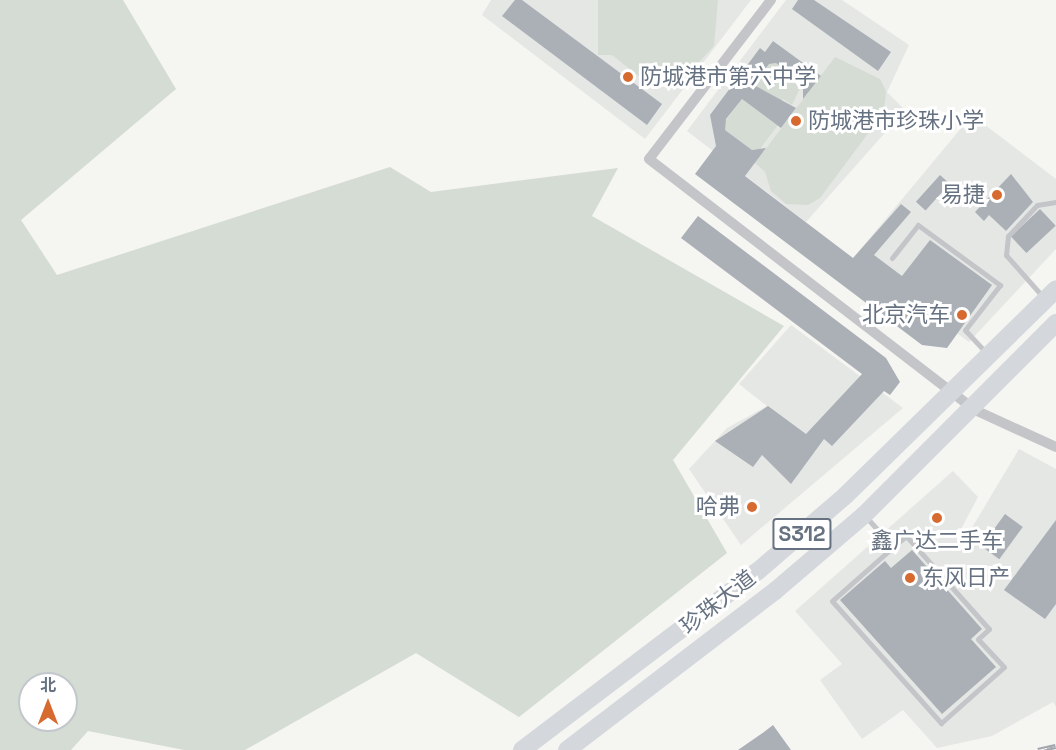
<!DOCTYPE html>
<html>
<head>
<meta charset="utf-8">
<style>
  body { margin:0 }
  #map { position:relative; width:1056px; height:750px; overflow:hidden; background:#f5f5f2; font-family:"Space Grotesk","Noto Sans SC",sans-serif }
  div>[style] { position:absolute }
  .built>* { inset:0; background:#e5e7e5 }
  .green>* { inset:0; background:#d5dcd3 }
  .building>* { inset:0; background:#aab0b6; transform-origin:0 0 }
  .service>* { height:5px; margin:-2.5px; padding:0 2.5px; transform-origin:2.5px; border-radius:2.5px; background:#c3c5c9 }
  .minor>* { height:10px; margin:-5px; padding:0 5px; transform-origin:5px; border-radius:5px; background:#c3c5c9 }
  .primary>* { height:18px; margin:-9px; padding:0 9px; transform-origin:9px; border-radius:9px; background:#d4d8dc }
  .rail>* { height:5px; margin-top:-2.5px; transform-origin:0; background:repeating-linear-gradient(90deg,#fff 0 9px,#a2a6ac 0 18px); box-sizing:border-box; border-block:2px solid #a2a6ac }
  .dots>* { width:16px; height:16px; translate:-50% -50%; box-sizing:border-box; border:3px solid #fff; border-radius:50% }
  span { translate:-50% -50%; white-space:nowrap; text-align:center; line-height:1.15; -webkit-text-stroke:6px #fff; paint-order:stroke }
  .shield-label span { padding:2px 4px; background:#fff; border:2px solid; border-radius:4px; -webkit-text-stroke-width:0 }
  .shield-label { font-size:21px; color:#667281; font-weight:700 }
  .poi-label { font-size:22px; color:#667281 }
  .left { translate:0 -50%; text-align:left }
  .right { translate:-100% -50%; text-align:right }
  .street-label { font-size:22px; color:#667281 }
  .north { position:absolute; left:18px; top:672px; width:60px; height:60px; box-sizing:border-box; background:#fff; border:2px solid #c2c7cd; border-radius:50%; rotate:0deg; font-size:16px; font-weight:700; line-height:24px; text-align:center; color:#667281 }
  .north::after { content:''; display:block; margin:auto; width:21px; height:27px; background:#d76a2f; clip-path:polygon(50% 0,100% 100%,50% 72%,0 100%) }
</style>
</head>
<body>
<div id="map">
  <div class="built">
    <i style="clip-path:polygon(491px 0,751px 0,645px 139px,482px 15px)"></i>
    <i style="clip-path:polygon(786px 0,842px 0,909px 45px,887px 92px,905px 110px,806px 222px,687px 131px)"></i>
    <i style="clip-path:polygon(972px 115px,1056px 179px,1056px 249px,969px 342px,854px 257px)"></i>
    <i style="clip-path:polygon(791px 325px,903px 408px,741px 545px,689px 469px,727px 428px,767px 406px,739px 384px)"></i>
    <i style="clip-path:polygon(1019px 449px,1056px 469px,1056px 707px,1053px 702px,992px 736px,937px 748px,903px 710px,862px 739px,820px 680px,842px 664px,795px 611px,953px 471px,978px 497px,960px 531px,970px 544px,970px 531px)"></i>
  </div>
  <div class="green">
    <i style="clip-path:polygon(evenodd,0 0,123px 0,176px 89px,21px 220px,57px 275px,390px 167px,431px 192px,618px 168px,592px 216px,784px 326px,673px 460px,727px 553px,519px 717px,416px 653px,245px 750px,184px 750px,88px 731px,71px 750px,0 750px,0 0,30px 684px,66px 684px,66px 720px,30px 720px,30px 684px)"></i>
    <i style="clip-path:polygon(598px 0,718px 0,714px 46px,688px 74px,670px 80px,641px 78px,612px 55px,598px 55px)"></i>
    <i style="clip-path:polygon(835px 57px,880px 79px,886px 91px,884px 112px,820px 198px,808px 205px,786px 204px,771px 191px,765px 172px,755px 163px)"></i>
    <i style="clip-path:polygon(776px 63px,803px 82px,792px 105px,783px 99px,780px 104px,756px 87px,769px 64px)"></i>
    <i style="clip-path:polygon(742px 99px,778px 125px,760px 149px,752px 150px,725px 130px,724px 123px)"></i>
  </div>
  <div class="building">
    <i style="clip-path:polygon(515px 0,522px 0,662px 104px,647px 125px,502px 16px)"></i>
    <i style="clip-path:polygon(798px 0,814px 0,891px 52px,878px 71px,792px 9px)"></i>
    <i style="clip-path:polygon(773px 41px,821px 76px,803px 99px,803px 82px,776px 63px,769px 64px,754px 85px,796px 108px,781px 128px,742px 99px,726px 119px,725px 130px,752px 150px,766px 148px,745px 176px,853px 258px,901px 204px,911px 212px,874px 255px,902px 276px,930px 240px,992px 285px,947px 348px,922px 345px,695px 174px,716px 146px,710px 115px,760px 48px,765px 52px)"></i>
    <i style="clip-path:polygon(1011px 174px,1033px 202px,1006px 231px,989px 215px,984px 221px,975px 212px)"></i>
    <i style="left:940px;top:175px;width:13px;height:36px;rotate:42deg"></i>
    <i style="left:1040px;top:209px;width:23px;height:40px;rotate:47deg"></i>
    <i style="clip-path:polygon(698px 216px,886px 358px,900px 382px,890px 395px,884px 391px,832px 446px,824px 439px,791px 484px,762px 455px,753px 467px,715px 441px,768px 406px,806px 434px,862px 374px,681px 238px)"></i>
    <i style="left:1005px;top:514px;width:22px;height:40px;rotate:36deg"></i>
    <i style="clip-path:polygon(1056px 520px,1056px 604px,1045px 619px,1004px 590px)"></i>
    <i style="clip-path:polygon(912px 550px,982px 629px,971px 639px,996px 667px,942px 714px,840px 600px,885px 561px,891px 568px)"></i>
    <i style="clip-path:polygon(773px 725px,791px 750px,738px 750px,764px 732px)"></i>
  </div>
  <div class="service">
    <i style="left:892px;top:258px;width:42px;rotate:-51.8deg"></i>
    <i style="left:918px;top:225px;width:102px;rotate:36.2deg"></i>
    <i style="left:1000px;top:285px;width:57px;rotate:127.9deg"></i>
    <i style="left:965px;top:330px;width:33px;rotate:47deg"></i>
    <i style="left:1044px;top:298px;width:57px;rotate:-131.5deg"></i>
    <i style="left:1006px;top:255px;width:19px;rotate:-84deg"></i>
    <i style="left:1008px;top:236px;width:42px;rotate:-46.9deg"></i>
    <i style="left:1037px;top:205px;width:19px;rotate:-9deg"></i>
    <i style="left:867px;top:518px;width:39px;rotate:48deg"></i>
    <i style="left:893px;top:547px;width:81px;rotate:138.5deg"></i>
    <i style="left:832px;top:601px;width:164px;rotate:48.2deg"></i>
    <i style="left:941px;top:723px;width:84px;rotate:-41.6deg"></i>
    <i style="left:1004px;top:667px;width:38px;rotate:-133deg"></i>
    <i style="left:978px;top:639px;width:15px;rotate:-42deg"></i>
    <i style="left:989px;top:629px;width:125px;rotate:-131.7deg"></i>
    <i style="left:906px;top:536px;width:17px;rotate:140deg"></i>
  </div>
  <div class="minor">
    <i style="left:771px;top:0;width:200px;rotate:127.5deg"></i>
    <i style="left:649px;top:159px;width:411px;rotate:37.6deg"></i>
    <i style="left:975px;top:410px;width:89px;rotate:24.6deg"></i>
  </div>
  <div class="primary">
    <i style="left:522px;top:750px;width:296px;rotate:-37.2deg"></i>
    <i style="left:758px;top:571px;width:116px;rotate:-40.8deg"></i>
    <i style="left:846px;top:495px;width:294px;rotate:-44.4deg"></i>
    <i style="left:567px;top:750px;width:262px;rotate:-37.4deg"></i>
    <i style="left:775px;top:591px;width:117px;rotate:-40.5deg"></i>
    <i style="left:864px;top:515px;width:272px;rotate:-45deg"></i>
  </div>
  <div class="rail">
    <i style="left:1038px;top:750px;width:18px;rotate:-13deg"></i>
  </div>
  <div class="dots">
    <i style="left:628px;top:77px;background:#d76a2f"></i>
    <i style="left:796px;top:121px;background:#d76a2f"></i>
    <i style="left:997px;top:195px;background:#d76a2f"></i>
    <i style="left:962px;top:315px;background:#d76a2f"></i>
    <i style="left:752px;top:507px;background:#d76a2f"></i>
    <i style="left:937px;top:518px;background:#d76a2f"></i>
    <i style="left:910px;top:578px;background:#d76a2f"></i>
  </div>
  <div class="shield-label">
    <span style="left:802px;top:534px">S312</span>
  </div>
  <div class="poi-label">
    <span class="left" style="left:640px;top:77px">防城港市第六中学</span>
    <span class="left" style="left:808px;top:121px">防城港市珍珠小学</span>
    <span class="right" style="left:985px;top:195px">易捷</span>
    <span class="right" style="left:950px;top:315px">北京汽车</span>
    <span class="right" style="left:740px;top:507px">哈弗</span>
    <span style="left:937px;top:541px">鑫广达二手车</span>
    <span class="left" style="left:922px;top:578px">东风日产</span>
  </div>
  <div class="street-label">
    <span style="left:718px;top:602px;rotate:-38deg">珍珠大道</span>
  </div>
  <div class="north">北</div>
</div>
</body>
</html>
